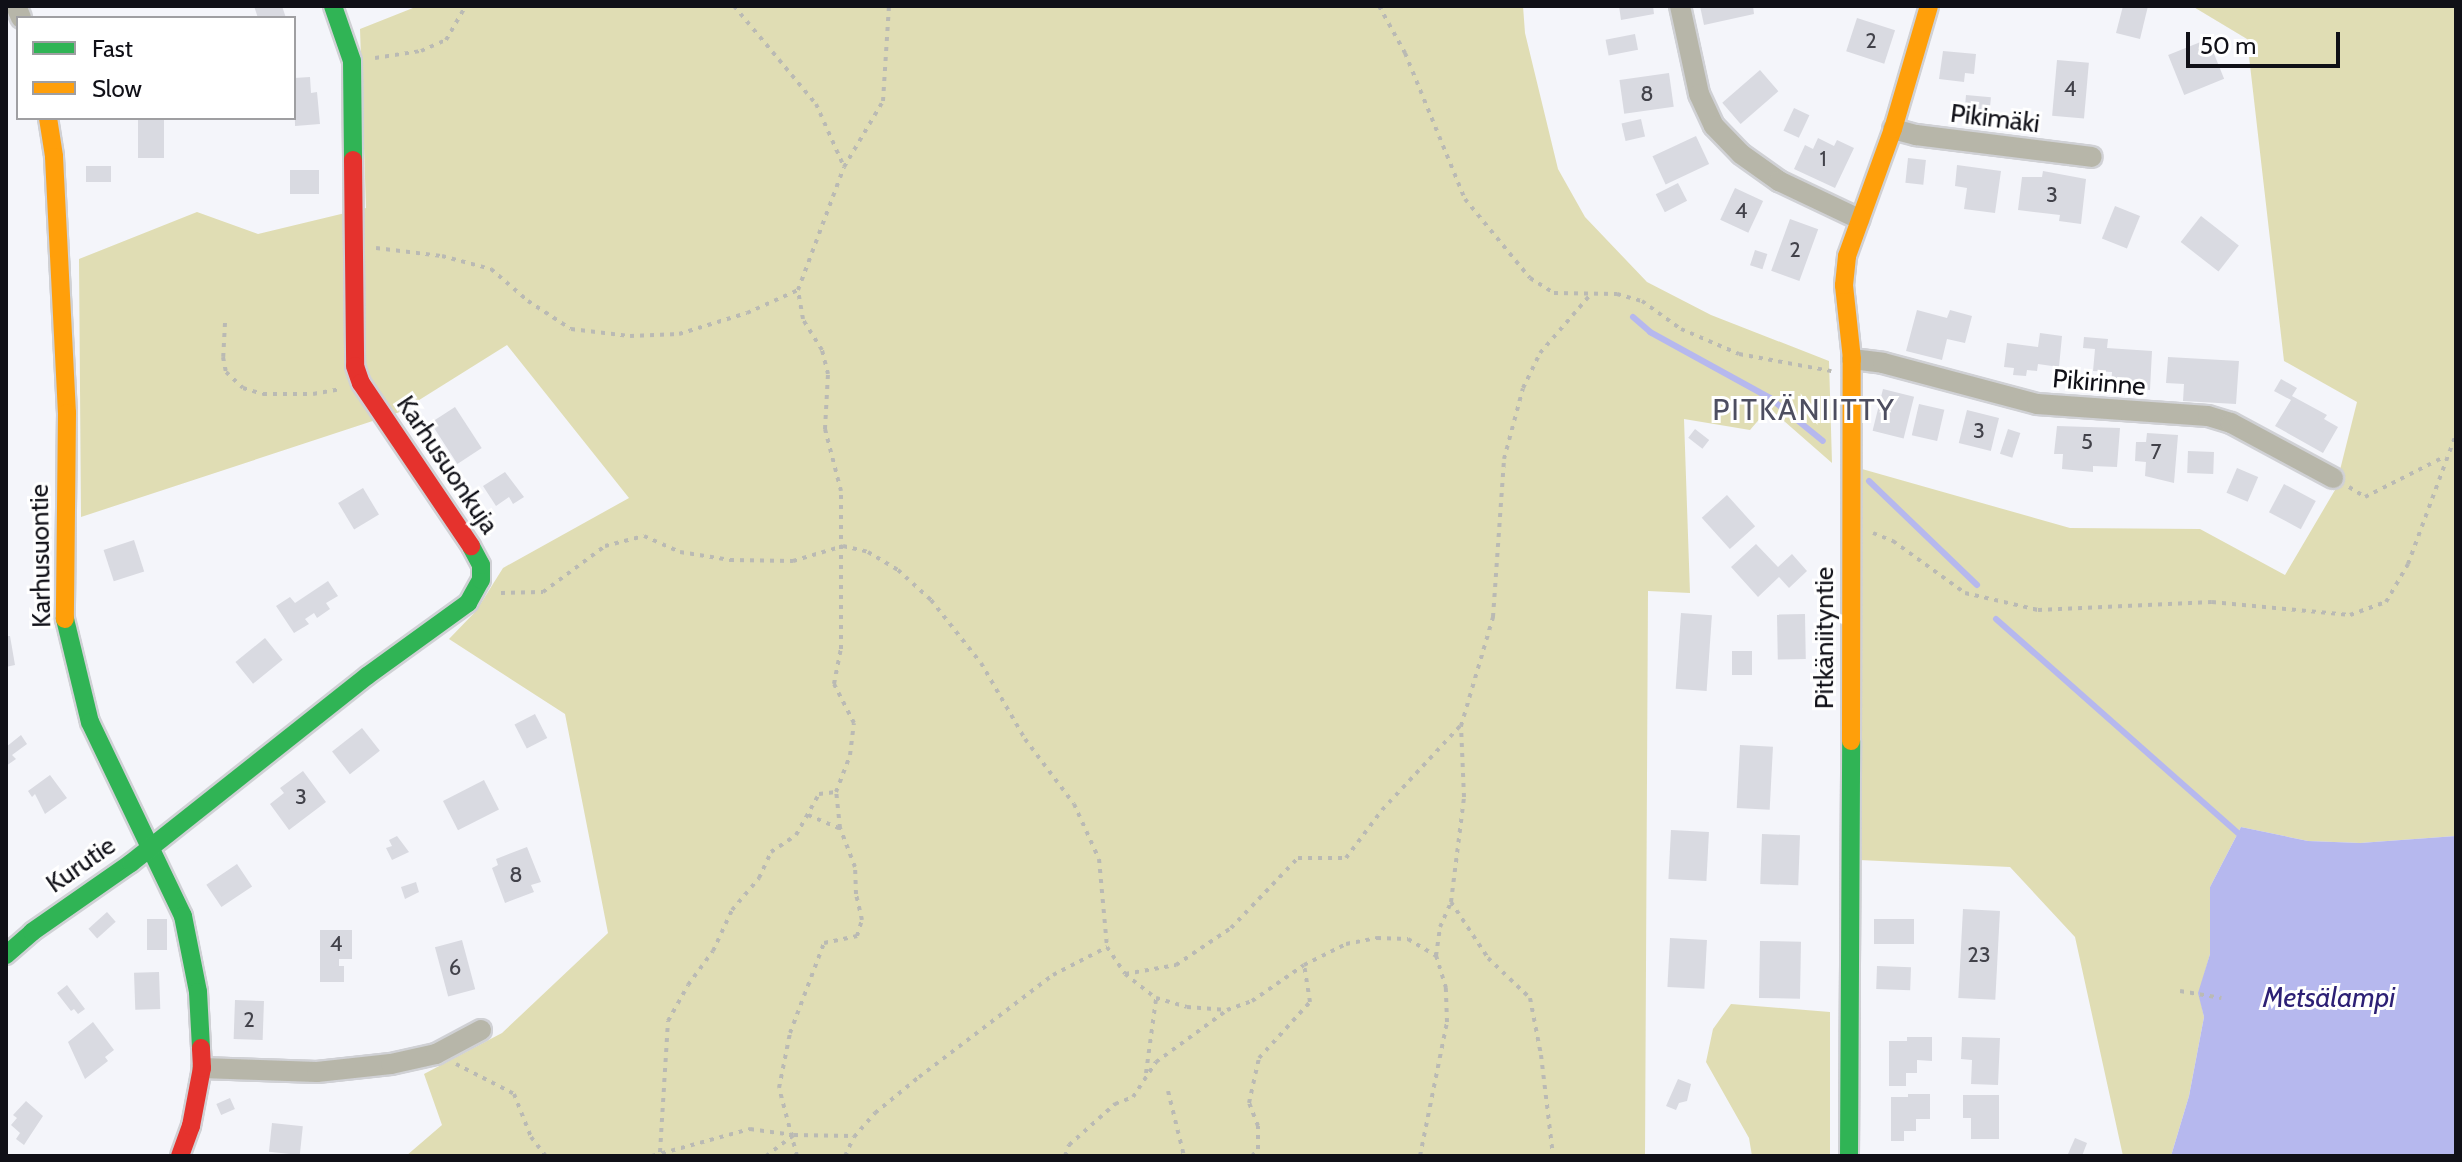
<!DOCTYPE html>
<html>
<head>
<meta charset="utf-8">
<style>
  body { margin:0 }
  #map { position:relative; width:2462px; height:1162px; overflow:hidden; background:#f4f5fa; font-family:Cabin,sans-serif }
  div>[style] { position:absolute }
  .green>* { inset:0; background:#e0ddb4 }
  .water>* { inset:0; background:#b6b8ee }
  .stream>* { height:6px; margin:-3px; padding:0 3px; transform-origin:3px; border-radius:3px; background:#b6b8ee }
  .building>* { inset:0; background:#d9dae1; transform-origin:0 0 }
  .path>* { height:4px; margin-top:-2px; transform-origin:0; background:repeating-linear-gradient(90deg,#babab4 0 4px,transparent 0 10px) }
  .roads { filter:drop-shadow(2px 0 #d0d1d5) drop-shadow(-2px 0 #d0d1d5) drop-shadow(0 2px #d0d1d5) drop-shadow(0 -2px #d0d1d5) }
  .street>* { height:20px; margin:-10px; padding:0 10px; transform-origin:10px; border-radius:10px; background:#b7b6a9 }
  .fast>* { height:18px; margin:-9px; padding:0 9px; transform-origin:9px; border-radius:9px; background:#30b455 }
  .slow>* { height:18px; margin:-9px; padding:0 9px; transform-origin:9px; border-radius:9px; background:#ff9f0a }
  .jam>* { height:18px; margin:-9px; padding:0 9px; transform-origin:9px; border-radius:9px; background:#e5322d }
  span { translate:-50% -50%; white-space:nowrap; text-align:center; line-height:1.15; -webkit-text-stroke:6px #fff; paint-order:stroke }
  .number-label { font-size:22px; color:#42424a }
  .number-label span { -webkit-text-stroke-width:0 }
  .street-label { font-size:26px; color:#101017 }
  .water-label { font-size:28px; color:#2d2075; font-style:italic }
  .quarter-label { font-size:30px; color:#4d4e60; letter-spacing:2px }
  .frame { position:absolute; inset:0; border:8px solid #101017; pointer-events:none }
  .legend { position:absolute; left:16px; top:16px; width:280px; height:104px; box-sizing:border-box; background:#fff; border:2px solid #9f9fa2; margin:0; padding:10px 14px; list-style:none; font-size:24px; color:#101017 }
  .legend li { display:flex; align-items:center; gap:16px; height:40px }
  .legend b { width:40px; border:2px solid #9f9fa2 }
  .scale { position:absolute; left:2186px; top:32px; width:154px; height:36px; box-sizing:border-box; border:4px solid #101017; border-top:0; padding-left:10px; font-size:24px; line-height:28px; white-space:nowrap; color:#101017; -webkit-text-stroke:6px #fff; paint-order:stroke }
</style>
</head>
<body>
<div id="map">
  <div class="green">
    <i style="clip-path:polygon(418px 6px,1523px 6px,1525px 33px,1558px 169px,1585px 217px,1647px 282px,1711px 315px,1829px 361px,1832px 463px,1769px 408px,1750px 430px,1684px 419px,1690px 593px,1648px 591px,1645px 1156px,406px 1156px,442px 1125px,424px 1074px,502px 1033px,608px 933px,565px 714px,449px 639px,476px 611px,503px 568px,629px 498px,507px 345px,400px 412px,81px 517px,79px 259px,197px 212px,258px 234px,366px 208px,360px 29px)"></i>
    <i style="clip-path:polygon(2192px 6px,2456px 6px,2456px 836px,2360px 843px,2308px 841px,2241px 827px,2210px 887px,2210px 954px,2199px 993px,2204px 1017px,2189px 1096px,2171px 1156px,2123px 1156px,2075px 937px,2010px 867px,1859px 860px,1862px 469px,2070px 528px,2200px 529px,2285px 575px,2335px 490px,2357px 402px,2284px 361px,2247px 39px)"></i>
    <i style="clip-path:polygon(1731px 1004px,1830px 1012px,1830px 1156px,1752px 1156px,1749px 1138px,1706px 1062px,1713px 1029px)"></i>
  </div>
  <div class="water">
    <i style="clip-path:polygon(2241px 827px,2308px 841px,2360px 843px,2456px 836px,2456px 1156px,2171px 1156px,2189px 1096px,2204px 1017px,2198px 993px,2210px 954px,2210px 887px)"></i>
  </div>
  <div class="stream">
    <i style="left:1633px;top:317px;width:23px;rotate:41deg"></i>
    <i style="left:1650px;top:332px;width:137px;rotate:28.8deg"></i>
    <i style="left:1770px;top:398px;width:68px;rotate:39.1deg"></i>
    <i style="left:1869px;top:481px;width:150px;rotate:43.9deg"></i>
    <i style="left:1996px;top:619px;width:323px;rotate:41.5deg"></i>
  </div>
  <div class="building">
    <i style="clip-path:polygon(254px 6px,282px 6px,286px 18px,258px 18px)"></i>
    <i style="clip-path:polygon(1619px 6px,1653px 6px,1654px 14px,1621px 20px)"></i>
    <i style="clip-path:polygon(1700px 6px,1753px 6px,1754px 14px,1704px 25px)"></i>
    <i style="clip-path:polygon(2123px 6px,2148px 6px,2140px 39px,2116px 33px)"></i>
    <i style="left:1857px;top:18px;width:40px;height:35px;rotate:18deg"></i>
    <i style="left:1635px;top:34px;width:16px;height:30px;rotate:79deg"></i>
    <i style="left:2208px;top:39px;width:43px;height:43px;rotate:68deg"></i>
    <i style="clip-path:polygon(1943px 51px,1976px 54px,1974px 74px,1965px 73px,1964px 82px,1939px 79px)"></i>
    <i style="left:2057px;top:60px;width:32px;height:56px;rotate:5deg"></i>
    <i style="left:1760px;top:70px;width:28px;height:50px;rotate:49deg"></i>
    <i style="left:1669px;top:73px;width:34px;height:50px;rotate:82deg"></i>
    <i style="clip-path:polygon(310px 77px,311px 93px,317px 92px,320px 124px,295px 126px,294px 78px)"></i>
    <i style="left:1966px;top:95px;width:25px;height:25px;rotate:5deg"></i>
    <i style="left:1794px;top:108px;width:17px;height:25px;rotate:25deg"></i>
    <i style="left:138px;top:118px;width:26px;height:40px"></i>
    <i style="left:1641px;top:119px;width:18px;height:20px;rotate:77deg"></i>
    <i style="left:1696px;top:136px;width:31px;height:48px;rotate:65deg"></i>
    <i style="clip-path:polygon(1818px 138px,1834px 146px,1837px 140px,1854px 148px,1835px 188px,1794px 169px,1805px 145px,1813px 149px)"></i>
    <i style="left:1908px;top:158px;width:18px;height:25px;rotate:6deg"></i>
    <i style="clip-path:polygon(1957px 165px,2001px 171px,1995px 213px,1964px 209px,1967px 188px,1955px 186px)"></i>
    <i style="left:111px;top:166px;width:16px;height:25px;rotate:90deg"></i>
    <i style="left:290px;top:170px;width:29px;height:24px"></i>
    <i style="clip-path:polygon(2043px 171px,2086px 179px,2081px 224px,2059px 221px,2060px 215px,2018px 210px,2022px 177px,2042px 177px)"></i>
    <i style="left:1678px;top:183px;width:20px;height:25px;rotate:63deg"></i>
    <i style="left:1735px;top:188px;width:31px;height:35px;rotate:25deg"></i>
    <i style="left:2115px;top:206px;width:27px;height:35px;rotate:22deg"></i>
    <i style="left:2201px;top:216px;width:48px;height:33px;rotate:38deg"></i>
    <i style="left:1790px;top:219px;width:30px;height:55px;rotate:20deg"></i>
    <i style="left:1755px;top:250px;width:13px;height:16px;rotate:18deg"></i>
    <i style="clip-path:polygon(1917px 310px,1947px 318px,1950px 310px,1972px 316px,1965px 343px,1947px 339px,1942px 360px,1906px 351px)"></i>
    <i style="clip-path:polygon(2040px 333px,2062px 336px,2059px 367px,2038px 364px,2037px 371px,2027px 370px,2026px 376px,2013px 375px,2014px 368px,2004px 367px,2007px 343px,2038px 347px)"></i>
    <i style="clip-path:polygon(2084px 337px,2108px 339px,2107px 348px,2152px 351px,2150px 390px,2111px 387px,2112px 372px,2093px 371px,2095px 349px,2083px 348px)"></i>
    <i style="clip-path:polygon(2168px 357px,2239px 361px,2236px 404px,2183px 401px,2184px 384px,2166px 383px)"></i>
    <i style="clip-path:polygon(2281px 379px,2297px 388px,2292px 396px,2327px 415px,2324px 419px,2338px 427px,2323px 453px,2275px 426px,2291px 400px,2274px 391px)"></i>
    <i style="left:1883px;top:389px;width:32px;height:43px;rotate:14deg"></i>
    <i style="left:1919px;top:404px;width:26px;height:32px;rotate:13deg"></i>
    <i style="left:455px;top:407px;width:49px;height:29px;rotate:57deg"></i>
    <i style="left:1967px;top:410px;width:33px;height:34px;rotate:14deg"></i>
    <i style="clip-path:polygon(2057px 426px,2120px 428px,2117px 467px,2093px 466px,2093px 472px,2062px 469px,2063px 454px,2054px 454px)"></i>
    <i style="left:1695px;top:429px;width:18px;height:11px;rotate:38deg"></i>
    <i style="left:2008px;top:429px;width:13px;height:26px;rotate:18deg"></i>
    <i style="clip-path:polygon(2147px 433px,2178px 435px,2174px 483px,2145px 476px,2146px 462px,2135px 461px,2136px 442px,2146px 442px)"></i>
    <i style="left:2188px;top:451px;width:26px;height:22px;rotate:2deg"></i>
    <i style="left:2237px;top:468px;width:23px;height:27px;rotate:23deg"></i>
    <i style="clip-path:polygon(505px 472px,524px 497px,513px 504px,509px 497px,496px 506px,483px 486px)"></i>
    <i style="left:2284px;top:484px;width:36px;height:32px;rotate:28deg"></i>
    <i style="left:363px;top:488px;width:31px;height:29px;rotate:59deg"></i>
    <i style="left:1727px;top:495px;width:42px;height:34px;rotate:48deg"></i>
    <i style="left:134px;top:540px;width:33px;height:32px;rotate:72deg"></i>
    <i style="clip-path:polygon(1756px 544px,1778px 567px,1792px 554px,1807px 571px,1789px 588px,1779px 577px,1758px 597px,1731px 567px)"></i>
    <i style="clip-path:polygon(328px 581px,338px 596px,326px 603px,330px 609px,317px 618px,314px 613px,305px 619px,309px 624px,294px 633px,276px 606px,290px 597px,295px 603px)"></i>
    <i style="left:1681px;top:613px;width:31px;height:76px;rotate:4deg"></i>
    <i style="left:1805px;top:614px;width:45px;height:28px;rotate:89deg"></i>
    <i style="clip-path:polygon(6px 636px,10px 636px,15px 665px,6px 667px)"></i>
    <i style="left:265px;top:638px;width:28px;height:38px;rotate:51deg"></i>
    <i style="left:1732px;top:651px;width:20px;height:24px"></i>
    <i style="left:535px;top:714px;width:27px;height:23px;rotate:63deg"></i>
    <i style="left:362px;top:728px;width:29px;height:38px;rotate:52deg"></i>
    <i style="clip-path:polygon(21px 735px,27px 744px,12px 755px,16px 759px,6px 766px,6px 747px)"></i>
    <i style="left:1740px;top:745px;width:33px;height:63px;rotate:3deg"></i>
    <i style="clip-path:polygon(303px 771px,326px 802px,289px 830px,270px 804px,284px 793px,280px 788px)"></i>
    <i style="clip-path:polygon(50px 775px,67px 798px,45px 814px,35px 794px,32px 797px,28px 791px)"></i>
    <i style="left:484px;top:780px;width:33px;height:46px;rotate:63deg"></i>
    <i style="left:1671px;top:830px;width:38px;height:49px;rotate:3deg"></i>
    <i style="left:1762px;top:834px;width:38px;height:50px;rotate:2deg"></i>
    <i style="clip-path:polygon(397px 836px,409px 852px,392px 860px,386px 848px,392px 846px,389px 840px)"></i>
    <i style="clip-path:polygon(527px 847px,541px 882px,531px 885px,534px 892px,505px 903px,492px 868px,498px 865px,496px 859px)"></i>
    <i style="left:237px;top:864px;width:27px;height:37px;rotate:56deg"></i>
    <i style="clip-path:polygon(416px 882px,419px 892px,405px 899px,401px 887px)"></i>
    <i style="left:1963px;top:909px;width:37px;height:89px;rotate:3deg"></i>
    <i style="left:107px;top:912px;width:13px;height:25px;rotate:48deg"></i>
    <i style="left:167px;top:919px;width:31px;height:20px;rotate:90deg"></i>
    <i style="left:1874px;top:919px;width:40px;height:25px"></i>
    <i style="clip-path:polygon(320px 930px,352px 930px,352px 959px,339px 959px,339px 966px,344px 966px,344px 982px,320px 982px)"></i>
    <i style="left:1670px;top:938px;width:37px;height:49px;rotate:3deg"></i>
    <i style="left:462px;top:940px;width:51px;height:28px;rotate:75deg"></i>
    <i style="left:1760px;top:941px;width:41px;height:57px;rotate:1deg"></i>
    <i style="left:1877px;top:966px;width:34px;height:23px;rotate:2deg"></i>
    <i style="left:159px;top:972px;width:37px;height:25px;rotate:88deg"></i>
    <i style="clip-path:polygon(67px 985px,85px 1009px,78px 1014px,74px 1009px,71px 1011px,57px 993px)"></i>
    <i style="left:235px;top:1000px;width:29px;height:39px;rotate:2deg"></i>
    <i style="clip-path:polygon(93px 1022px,114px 1050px,105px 1057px,108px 1061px,85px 1079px,68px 1042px)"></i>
    <i style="clip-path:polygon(1907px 1037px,1932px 1037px,1932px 1061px,1917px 1060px,1917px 1073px,1906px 1073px,1906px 1086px,1889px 1086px,1889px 1041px,1907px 1041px)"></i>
    <i style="clip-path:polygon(1962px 1037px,2000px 1038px,1998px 1085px,1971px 1084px,1972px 1060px,1961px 1059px)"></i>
    <i style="clip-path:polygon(1678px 1079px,1691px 1084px,1687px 1101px,1679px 1103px,1676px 1110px,1666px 1106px)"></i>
    <i style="clip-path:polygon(1908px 1094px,1930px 1094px,1930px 1119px,1916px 1119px,1916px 1131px,1904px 1131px,1904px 1141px,1891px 1141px,1891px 1097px,1908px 1097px)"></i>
    <i style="clip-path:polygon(1963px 1095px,1999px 1095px,1999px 1139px,1971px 1139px,1971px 1118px,1963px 1118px)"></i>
    <i style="left:230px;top:1098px;width:12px;height:15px;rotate:66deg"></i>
    <i style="clip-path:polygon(26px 1101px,43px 1116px,24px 1145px,16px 1139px,20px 1133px,11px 1125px,17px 1118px,13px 1115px)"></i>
    <i style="left:272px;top:1123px;width:31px;height:29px;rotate:6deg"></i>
    <i style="clip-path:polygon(2075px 1138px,2087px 1143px,2082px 1156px,2068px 1154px)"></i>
  </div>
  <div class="path">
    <i style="left:734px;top:6px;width:128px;rotate:50.1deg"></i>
    <i style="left:816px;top:104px;width:69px;rotate:66deg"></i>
    <i style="left:1379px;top:6px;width:54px;rotate:61deg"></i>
    <i style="left:1405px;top:53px;width:158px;rotate:67.7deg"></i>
    <i style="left:1465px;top:199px;width:102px;rotate:50.6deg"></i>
    <i style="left:1530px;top:278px;width:28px;rotate:32deg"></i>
    <i style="left:1554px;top:293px;width:63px;rotate:0.9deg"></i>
    <i style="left:1617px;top:294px;width:26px;rotate:16deg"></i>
    <i style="left:1642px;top:301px;width:48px;rotate:35.7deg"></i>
    <i style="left:1681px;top:329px;width:63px;rotate:23.3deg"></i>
    <i style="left:1739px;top:354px;width:94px;rotate:10.5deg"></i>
    <i style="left:375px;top:58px;width:47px;rotate:-8.7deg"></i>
    <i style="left:421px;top:51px;width:27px;rotate:-24deg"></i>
    <i style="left:446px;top:40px;width:39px;rotate:-60deg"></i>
    <i style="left:376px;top:248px;width:66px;rotate:6.9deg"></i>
    <i style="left:442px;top:256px;width:51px;rotate:14.9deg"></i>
    <i style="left:491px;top:269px;width:49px;rotate:40.9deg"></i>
    <i style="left:528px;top:301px;width:51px;rotate:33.1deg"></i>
    <i style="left:571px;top:329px;width:59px;rotate:6.8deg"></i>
    <i style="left:630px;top:336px;width:49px;rotate:-2.3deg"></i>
    <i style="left:679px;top:334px;width:71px;rotate:-17.2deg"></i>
    <i style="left:747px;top:313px;width:56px;rotate:-24.3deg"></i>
    <i style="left:225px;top:323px;width:34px;rotate:93deg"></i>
    <i style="left:223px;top:357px;width:15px;rotate:79deg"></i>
    <i style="left:226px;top:372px;width:23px;rotate:43deg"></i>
    <i style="left:243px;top:388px;width:21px;rotate:17deg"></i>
    <i style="left:263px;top:394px;width:50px"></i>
    <i style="left:313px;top:394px;width:27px;rotate:-10deg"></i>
    <i style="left:2349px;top:487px;width:19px;rotate:32deg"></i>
    <i style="left:2365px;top:497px;width:89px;rotate:-26.9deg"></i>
    <i style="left:1873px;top:533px;width:22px;rotate:22deg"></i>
    <i style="left:1893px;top:541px;width:89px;rotate:35.8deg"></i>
    <i style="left:1965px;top:593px;width:75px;rotate:13.1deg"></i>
    <i style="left:2038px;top:610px;width:174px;rotate:-2.6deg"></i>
    <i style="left:2212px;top:602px;width:139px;rotate:5.4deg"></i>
    <i style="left:2350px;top:615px;width:38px;rotate:-20deg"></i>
    <i style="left:2386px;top:602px;width:44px;rotate:-59.9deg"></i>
    <i style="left:2408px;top:564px;width:139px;rotate:-69.7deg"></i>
    <i style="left:501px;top:593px;width:42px;rotate:-1.4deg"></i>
    <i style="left:543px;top:592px;width:77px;rotate:-36.6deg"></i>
    <i style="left:605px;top:546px;width:40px;rotate:-14.4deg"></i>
    <i style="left:644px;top:536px;width:39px;rotate:24deg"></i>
    <i style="left:680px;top:552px;width:51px;rotate:9.1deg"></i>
    <i style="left:730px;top:560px;width:63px;rotate:0.9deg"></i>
    <i style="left:793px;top:561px;width:52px;rotate:-16.7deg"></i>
    <i style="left:843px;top:546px;width:26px;rotate:13deg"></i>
    <i style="left:868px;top:552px;width:35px;rotate:31deg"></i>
    <i style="left:898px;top:570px;width:45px;rotate:42.3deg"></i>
    <i style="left:931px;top:600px;width:80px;rotate:51.6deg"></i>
    <i style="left:981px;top:663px;width:88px;rotate:59.9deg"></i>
    <i style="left:1025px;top:739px;width:81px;rotate:53deg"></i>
    <i style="left:1074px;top:804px;width:60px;rotate:65.6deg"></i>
    <i style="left:1099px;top:859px;width:88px;rotate:84.8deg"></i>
    <i style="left:1107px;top:947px;width:32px;rotate:56deg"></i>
    <i style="left:1125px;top:974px;width:39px;rotate:38deg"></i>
    <i style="left:1156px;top:998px;width:32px;rotate:16deg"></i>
    <i style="left:1187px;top:1007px;width:40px;rotate:4.3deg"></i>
    <i style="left:1227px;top:1010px;width:27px;rotate:-20deg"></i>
    <i style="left:1252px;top:1001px;width:63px;rotate:-34.7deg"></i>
    <i style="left:1304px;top:965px;width:47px;rotate:-26.6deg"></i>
    <i style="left:1346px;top:944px;width:32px;rotate:-11deg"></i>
    <i style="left:1377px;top:938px;width:31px;rotate:2deg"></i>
    <i style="left:1408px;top:939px;width:33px;rotate:31deg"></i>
    <i style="left:808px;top:815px;width:34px;rotate:23deg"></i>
    <i style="left:1451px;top:902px;width:67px;rotate:56.5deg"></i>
    <i style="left:1488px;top:958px;width:58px;rotate:43.6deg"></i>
    <i style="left:1530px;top:998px;width:58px;rotate:79.1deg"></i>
    <i style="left:1541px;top:1055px;width:102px;rotate:83.2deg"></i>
    <i style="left:1125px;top:974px;width:52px;rotate:-10deg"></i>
    <i style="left:1176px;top:965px;width:66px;rotate:-33.9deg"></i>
    <i style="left:1231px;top:928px;width:97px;rotate:-46.3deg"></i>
    <i style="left:1298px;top:858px;width:48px"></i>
    <i style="left:1346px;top:858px;width:60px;rotate:-53.1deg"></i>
    <i style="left:1382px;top:810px;width:115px;rotate:-47.1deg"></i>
    <i style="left:2180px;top:991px;width:42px;rotate:9.7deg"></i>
    <i style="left:456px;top:1064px;width:65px;rotate:27.3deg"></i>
    <i style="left:514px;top:1094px;width:46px;rotate:68.4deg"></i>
    <i style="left:531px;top:1137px;width:24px;rotate:52deg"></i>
    <i style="left:1146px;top:1073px;width:75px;rotate:-82.3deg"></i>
    <i style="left:1168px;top:1091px;width:67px;rotate:76.2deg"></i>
    <i style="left:660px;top:1152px;width:131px;rotate:-86.5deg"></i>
    <i style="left:668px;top:1021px;width:41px;rotate:-60.9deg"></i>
    <i style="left:688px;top:985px;width:42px;rotate:-53.7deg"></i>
    <i style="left:713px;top:951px;width:45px;rotate:-65.1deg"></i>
    <i style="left:732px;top:910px;width:42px;rotate:-49.8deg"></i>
    <i style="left:759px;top:878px;width:29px;rotate:-65deg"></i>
    <i style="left:771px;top:852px;width:30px;rotate:-34deg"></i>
    <i style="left:796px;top:835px;width:47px;rotate:-60.7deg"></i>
    <i style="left:819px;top:794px;width:17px;rotate:-7deg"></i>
    <i style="left:652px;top:1156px;width:102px;rotate:-15.4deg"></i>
    <i style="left:750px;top:1129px;width:44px;rotate:7.8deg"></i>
    <i style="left:766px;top:1156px;width:35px;rotate:-37deg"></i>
    <i style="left:794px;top:1135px;width:59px;rotate:1deg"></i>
    <i style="left:797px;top:1156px;width:70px;rotate:-104.8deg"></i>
    <i style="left:779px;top:1088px;width:56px;rotate:-78.7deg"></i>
    <i style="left:790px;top:1033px;width:96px;rotate:-69.3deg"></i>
    <i style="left:824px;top:943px;width:34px;rotate:-12deg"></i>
    <i style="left:857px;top:936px;width:17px;rotate:-73deg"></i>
    <i style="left:862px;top:920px;width:27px;rotate:-103deg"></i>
    <i style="left:856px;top:894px;width:27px;rotate:-92deg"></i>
    <i style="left:855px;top:867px;width:42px;rotate:-111deg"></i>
    <i style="left:840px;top:828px;width:36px;rotate:-96deg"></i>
    <i style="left:836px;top:792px;width:40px;rotate:-69deg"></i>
    <i style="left:850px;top:755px;width:32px;rotate:-83deg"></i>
    <i style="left:854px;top:723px;width:44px;rotate:-117.1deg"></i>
    <i style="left:834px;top:684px;width:36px;rotate:-79deg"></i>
    <i style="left:841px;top:649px;width:158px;rotate:-90deg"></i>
    <i style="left:841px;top:491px;width:64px;rotate:-104.5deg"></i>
    <i style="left:825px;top:429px;width:55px;rotate:-86.9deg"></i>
    <i style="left:828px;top:374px;width:25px;rotate:-104deg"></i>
    <i style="left:822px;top:350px;width:36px;rotate:-122deg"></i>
    <i style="left:803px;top:319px;width:29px;rotate:-100deg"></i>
    <i style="left:798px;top:290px;width:131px;rotate:-69.5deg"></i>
    <i style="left:844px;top:167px;width:77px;rotate:-59.4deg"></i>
    <i style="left:883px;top:101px;width:95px;rotate:-86.4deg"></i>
    <i style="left:845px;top:1156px;width:21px;rotate:-65deg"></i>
    <i style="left:854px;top:1137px;width:32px;rotate:-49deg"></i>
    <i style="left:875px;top:1113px;width:57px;rotate:-39.3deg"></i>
    <i style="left:919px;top:1077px;width:168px;rotate:-37.3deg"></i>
    <i style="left:1053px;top:975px;width:61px;rotate:-27.4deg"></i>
    <i style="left:1065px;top:1156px;width:12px;rotate:-70deg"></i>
    <i style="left:1069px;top:1145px;width:62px;rotate:-41.7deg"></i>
    <i style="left:1115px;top:1104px;width:19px;rotate:-21deg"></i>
    <i style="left:1133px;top:1097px;width:42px;rotate:-56.7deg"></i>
    <i style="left:1156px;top:1062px;width:87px;rotate:-36.1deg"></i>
    <i style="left:1252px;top:1156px;width:9px;rotate:-49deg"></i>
    <i style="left:1258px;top:1149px;width:23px;rotate:-90deg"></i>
    <i style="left:1258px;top:1126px;width:25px;rotate:-111deg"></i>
    <i style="left:1249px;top:1103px;width:46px;rotate:-77.5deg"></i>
    <i style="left:1259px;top:1058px;width:76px;rotate:-47.7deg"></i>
    <i style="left:1310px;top:1002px;width:37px;rotate:-99deg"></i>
    <i style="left:1420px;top:1156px;width:137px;rotate:-78.6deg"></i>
    <i style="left:1447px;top:1022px;width:34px;rotate:-92deg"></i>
    <i style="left:1446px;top:988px;width:34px;rotate:-107deg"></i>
    <i style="left:1436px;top:956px;width:29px;rotate:-82deg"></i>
    <i style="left:1440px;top:927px;width:27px;rotate:-66deg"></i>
    <i style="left:1451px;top:902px;width:106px;rotate:-82.9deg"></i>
    <i style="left:1464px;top:797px;width:71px;rotate:-92.4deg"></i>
    <i style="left:1461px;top:726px;width:114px;rotate:-73.6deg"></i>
    <i style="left:1493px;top:617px;width:158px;rotate:-86deg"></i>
    <i style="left:1504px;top:459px;width:73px;rotate:-75deg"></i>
    <i style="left:1523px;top:388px;width:39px;rotate:-64deg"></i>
    <i style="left:1540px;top:353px;width:77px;rotate:-49.2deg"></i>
  </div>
  <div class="roads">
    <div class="street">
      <i style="left:16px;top:6px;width:13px;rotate:67deg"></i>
      <i style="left:1680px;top:6px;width:90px;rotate:77.8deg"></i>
      <i style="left:1699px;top:94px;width:35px;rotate:65deg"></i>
      <i style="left:1714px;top:126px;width:39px;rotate:46deg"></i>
      <i style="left:1741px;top:154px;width:47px;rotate:35.4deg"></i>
      <i style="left:1779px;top:181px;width:89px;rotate:25.4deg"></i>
      <i style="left:1893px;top:129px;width:24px;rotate:15deg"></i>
      <i style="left:1916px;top:135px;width:177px;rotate:7.1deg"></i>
      <i style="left:1852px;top:359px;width:31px;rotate:7deg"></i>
      <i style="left:1883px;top:363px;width:159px;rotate:14.9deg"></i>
      <i style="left:2037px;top:404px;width:171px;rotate:4deg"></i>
      <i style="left:2208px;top:416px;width:24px;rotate:17deg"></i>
      <i style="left:2231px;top:423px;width:116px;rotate:28.3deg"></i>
      <i style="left:202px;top:1068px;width:115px;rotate:2deg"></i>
      <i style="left:317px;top:1072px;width:74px;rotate:-6.2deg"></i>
      <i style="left:391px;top:1064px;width:46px;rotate:-12.5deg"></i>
      <i style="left:436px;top:1054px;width:51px;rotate:-28.1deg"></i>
    </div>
    <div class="fast">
      <i style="left:333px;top:6px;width:58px;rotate:70.9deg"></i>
      <i style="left:352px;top:61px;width:99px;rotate:89.4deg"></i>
      <i style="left:65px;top:619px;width:106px;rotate:76.4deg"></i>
      <i style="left:90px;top:722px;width:215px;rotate:64.4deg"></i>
      <i style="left:183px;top:916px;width:77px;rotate:78.8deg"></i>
      <i style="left:198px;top:992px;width:56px;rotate:86.9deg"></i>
      <i style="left:6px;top:955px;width:35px;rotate:-41deg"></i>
      <i style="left:32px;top:932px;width:121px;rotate:-34.9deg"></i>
      <i style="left:131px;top:863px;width:301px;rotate:-38.4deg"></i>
      <i style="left:367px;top:676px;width:125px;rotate:-35.9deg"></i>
      <i style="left:468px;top:603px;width:26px;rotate:-61deg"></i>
      <i style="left:481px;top:580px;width:15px;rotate:-90deg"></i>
      <i style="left:481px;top:565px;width:21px;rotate:-118deg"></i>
      <i style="left:1849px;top:1156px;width:415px;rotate:-89.7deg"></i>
    </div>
    <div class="slow">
      <i style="left:48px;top:118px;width:39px;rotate:81deg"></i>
      <i style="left:54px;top:157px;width:256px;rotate:87.1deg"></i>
      <i style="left:67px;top:413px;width:206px;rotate:90.6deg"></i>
      <i style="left:1851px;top:741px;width:382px;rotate:-89.9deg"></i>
      <i style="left:1852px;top:359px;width:74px;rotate:-96.2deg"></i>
      <i style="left:1844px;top:285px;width:29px;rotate:-84deg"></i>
      <i style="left:1847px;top:256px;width:135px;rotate:-70.1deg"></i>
      <i style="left:1893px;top:129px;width:128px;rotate:-73.7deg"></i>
    </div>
    <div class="jam">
      <i style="left:353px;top:160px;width:206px;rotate:89.4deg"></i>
      <i style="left:355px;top:366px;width:18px;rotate:71deg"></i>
      <i style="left:361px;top:383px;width:197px;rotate:56deg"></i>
      <i style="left:180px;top:1156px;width:32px;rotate:-70deg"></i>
      <i style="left:191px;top:1126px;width:59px;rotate:-79.3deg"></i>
      <i style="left:202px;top:1068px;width:20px;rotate:-93deg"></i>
    </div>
  </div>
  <div class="number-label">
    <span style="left:1871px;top:41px">2</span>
    <span style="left:2070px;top:89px">4</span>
    <span style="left:1647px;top:94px">8</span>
    <span style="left:1823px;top:159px">1</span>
    <span style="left:2052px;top:195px">3</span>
    <span style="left:1741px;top:211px">4</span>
    <span style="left:1795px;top:250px">2</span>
    <span style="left:1979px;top:431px">3</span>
    <span style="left:2087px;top:442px">5</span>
    <span style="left:2156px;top:452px">7</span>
    <span style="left:301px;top:797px">3</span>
    <span style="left:516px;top:875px">8</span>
    <span style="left:336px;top:944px">4</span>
    <span style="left:1979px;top:955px">23</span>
    <span style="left:455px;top:968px">6</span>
    <span style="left:249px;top:1020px">2</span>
  </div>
  <div class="street-label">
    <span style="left:1995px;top:119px;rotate:7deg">Pikimäki</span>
    <span style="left:2099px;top:383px;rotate:5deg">Pikirinne</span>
    <span style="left:447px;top:465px;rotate:56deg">Karhusuonkuja</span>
    <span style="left:41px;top:556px;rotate:-91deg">Karhusuontie</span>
    <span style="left:1825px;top:638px;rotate:-90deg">Pitkäniityntie</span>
    <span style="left:81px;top:865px;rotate:-35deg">Kurutie</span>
  </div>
  <div class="water-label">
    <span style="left:2329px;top:997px">Metsälampi</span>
  </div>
  <div class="quarter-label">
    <span style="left:1804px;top:410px">PITKÄNIITTY</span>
  </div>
  <div class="frame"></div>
  <ul class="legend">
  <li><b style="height:10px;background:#30b455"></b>Fast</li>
  <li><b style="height:10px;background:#ff9f0a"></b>Slow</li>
  </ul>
  <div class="scale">50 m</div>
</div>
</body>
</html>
